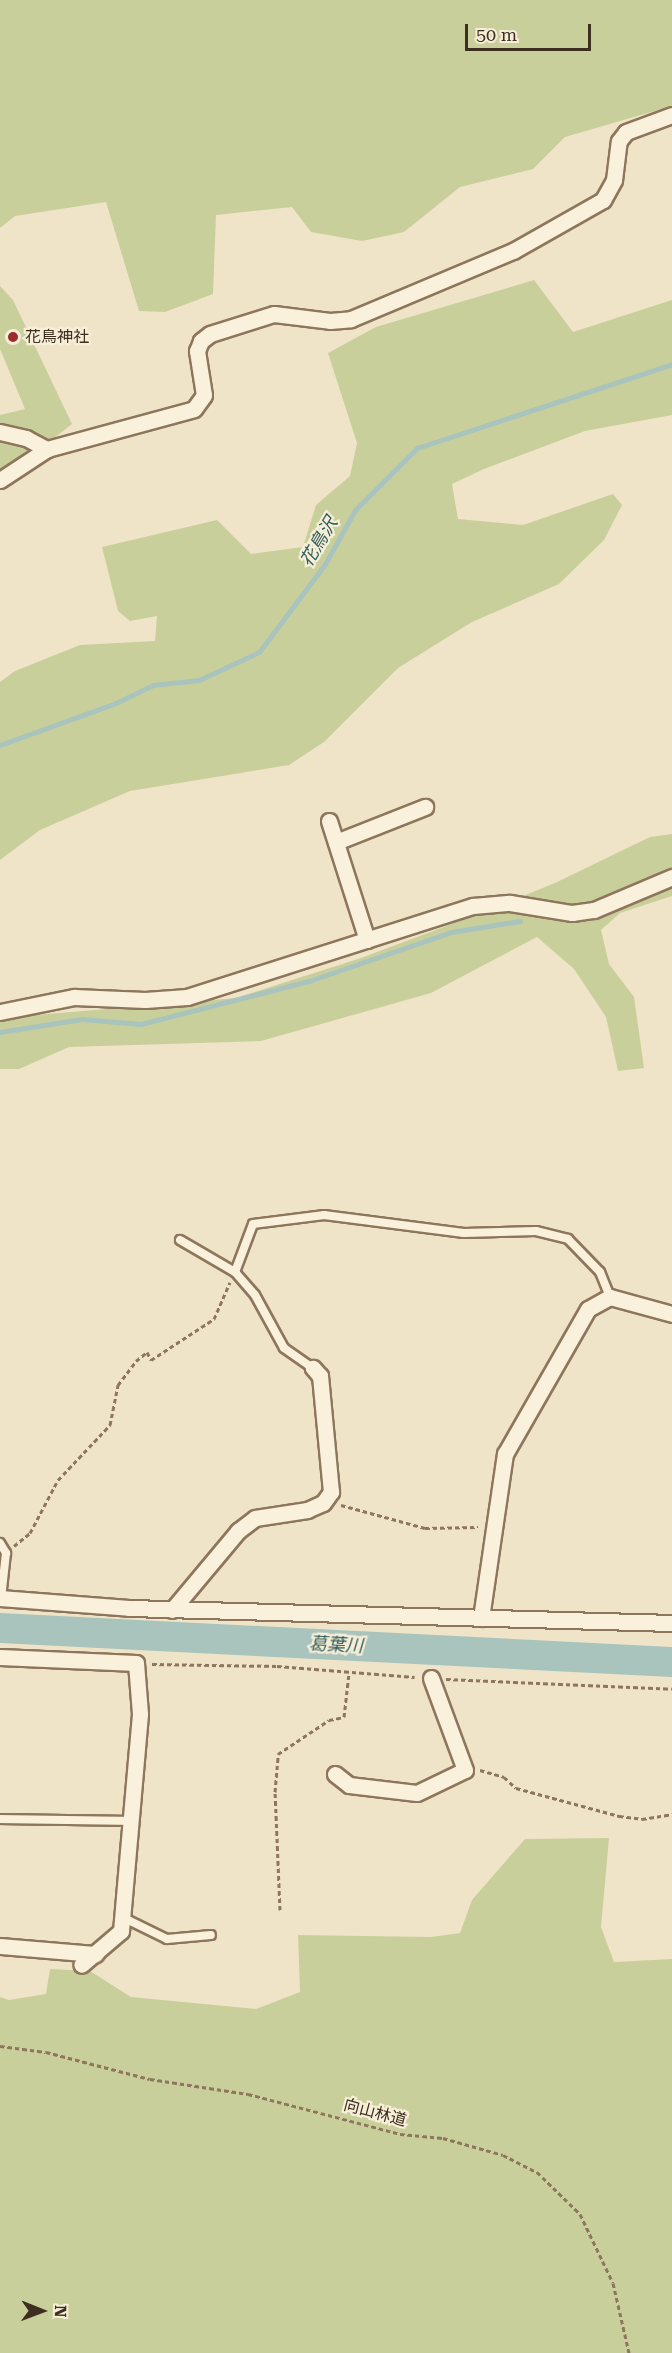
<!DOCTYPE html>
<html>
<head>
<meta charset="utf-8">
<style>
  body { margin:0 }
  #map { position:relative; width:672px; height:2353px; overflow:hidden; background:#f0e4c8; font-family:"Roboto Serif","Noto Sans JP",serif }
  div>[style] { position:absolute }
  .green>* { inset:0; background:#c9cf9b }
  .stream>* { height:5px; margin:-2.5px; padding:0 2.5px; transform-origin:2.5px; border-radius:2.5px; background:#a9c4bc }
  .river>* { height:30px; margin:-15px; padding:0 15px; transform-origin:15px; border-radius:15px; background:#a9c4bc }
  .path>* { height:3px; margin-top:-1.5px; transform-origin:0; background:repeating-linear-gradient(90deg,#8d765c 0 4.5px,transparent 0 7.5px) }
  .roads { filter:drop-shadow(2px 0 #8d765c) drop-shadow(-2px 0 #8d765c) drop-shadow(0 2px #8d765c) drop-shadow(0 -2px #8d765c) }
  .lane>* { height:8px; margin:-4px; padding:0 4px; transform-origin:4px; border-radius:4px; background:#faf1dc }
  .street>* { height:15px; margin:-7.5px; padding:0 7.5px; transform-origin:7.5px; border-radius:7.5px; background:#faf1dc }
  .dots>* { width:16px; height:16px; translate:-50% -50%; box-sizing:border-box; border:3px solid #f7eed8; border-radius:50% }
  span { translate:-50% -50%; white-space:nowrap; text-align:center; line-height:1.15; -webkit-text-stroke:4.5px #f7eed8; paint-order:stroke }
  .poi-label { font-size:16px; color:#3d2e20 }
  .left { translate:0 -50%; text-align:left }
  .street-label { font-size:16px; color:#3d2e20 }
  .water-label { font-size:18px; color:#2f5d5a; font-style:italic }
  .north { position:absolute; left:12px; top:2281px; width:60px; height:60px; -webkit-text-stroke:4px #f7eed8; paint-order:stroke; rotate:91deg; font-size:16px; font-weight:700; line-height:24px; text-align:center; color:#3d2e20 }
  .north::after { content:''; display:block; margin:auto; width:21px; height:27px; background:#3d2e20; clip-path:polygon(50% 0,100% 100%,50% 72%,0 100%) }
  .scale { position:absolute; left:465px; top:24px; width:126px; height:27px; box-sizing:border-box; border:3px solid #3d2e20; border-top:0; padding-left:8px; font-size:18px; line-height:21px; white-space:nowrap; color:#3d2e20; -webkit-text-stroke:4px #f7eed8; paint-order:stroke }
</style>
</head>
<body>
<div id="map">
  <div class="green">
    <i style="clip-path:polygon(0 0,672px 0,672px 106px,565px 137px,533px 169px,460px 187px,404px 232px,362px 241px,311px 232px,292px 207px,216px 215px,213px 294px,165px 312px,139px 311px,106px 202px,15px 216px,0 228px)"></i>
    <i style="clip-path:polygon(534px 280px,573px 332px,672px 300px,672px 415px,585px 431px,484px 469px,452px 484px,458px 519px,523px 525px,613px 494px,622px 505px,604px 540px,559px 584px,472px 622px,398px 668px,324px 742px,289px 765px,130px 791px,40px 830px,0 860px,0 682px,15px 671px,80px 645px,155px 641px,157px 616px,130px 621px,118px 611px,102px 547px,217px 520px,251px 554px,303px 547px,316px 505px,350px 476px,357px 443px,328px 353px,376px 327px)"></i>
    <i style="clip-path:polygon(0 286px,13px 300px,72px 424px,0 481px,0 415px,25px 409px,0 349px)"></i>
    <i style="clip-path:polygon(672px 834px,672px 896px,620px 913px,601px 930px,609px 964px,634px 997px,644px 1068px,618px 1071px,606px 1017px,574px 969px,537px 937px,431px 993px,261px 1041px,69px 1047px,19px 1069px,0 1069px,0 1018px,236px 998px,361px 958px,481px 913px,555px 883px,650px 837px)"></i>
    <i style="clip-path:polygon(609px 1838px,601px 1927px,614px 1962px,672px 1959px,672px 2353px,0 2353px,0 1997px,9px 2000px,46px 1994px,50px 1969px,90px 1971px,131px 1997px,256px 2009px,300px 1992px,298px 1935px,431px 1937px,460px 1933px,472px 1900px,525px 1839px)"></i>
  </div>
  <div class="stream">
    <i style="left:0;top:745px;width:123px;rotate:-19.9deg"></i>
    <i style="left:116px;top:703px;width:41px;rotate:-25.9deg"></i>
    <i style="left:153px;top:685px;width:46px;rotate:-6.2deg"></i>
    <i style="left:199px;top:680px;width:66px;rotate:-25deg"></i>
    <i style="left:259px;top:652px;width:110px;rotate:-53.1deg"></i>
    <i style="left:325px;top:564px;width:62px;rotate:-60.9deg"></i>
    <i style="left:355px;top:510px;width:88px;rotate:-45deg"></i>
    <i style="left:417px;top:448px;width:268px;rotate:-18.2deg"></i>
    <i style="left:0;top:1032px;width:83px;rotate:-9deg"></i>
    <i style="left:82px;top:1019px;width:59px;rotate:4.8deg"></i>
    <i style="left:141px;top:1024px;width:173px;rotate:-14.4deg"></i>
    <i style="left:309px;top:981px;width:150px;rotate:-19deg"></i>
    <i style="left:451px;top:932px;width:70px;rotate:-9.1deg"></i>
  </div>
  <div class="river">
    <i style="left:0;top:1628px;width:673px;rotate:2.9deg"></i>
  </div>
  <div class="path">
    <i style="left:341px;top:1505px;width:87px;rotate:15.3deg"></i>
    <i style="left:425px;top:1528px;width:53px;rotate:-1.1deg"></i>
    <i style="left:14px;top:1546px;width:21px;rotate:-39deg"></i>
    <i style="left:30px;top:1533px;width:60px;rotate:-62.2deg"></i>
    <i style="left:58px;top:1480px;width:76px;rotate:-46.6deg"></i>
    <i style="left:110px;top:1425px;width:41px;rotate:-78.7deg"></i>
    <i style="left:118px;top:1385px;width:30px;rotate:-53deg"></i>
    <i style="left:136px;top:1361px;width:14px;rotate:-39deg"></i>
    <i style="left:147px;top:1352px;width:9px;rotate:63deg"></i>
    <i style="left:151px;top:1360px;width:75px;rotate:-33.1deg"></i>
    <i style="left:214px;top:1319px;width:40px;rotate:-66.6deg"></i>
    <i style="left:152px;top:1664px;width:125px;rotate:0.9deg"></i>
    <i style="left:277px;top:1666px;width:138px;rotate:4.6deg"></i>
    <i style="left:446px;top:1679px;width:226px;rotate:2.5deg"></i>
    <i style="left:480px;top:1770px;width:25px;rotate:16deg"></i>
    <i style="left:504px;top:1777px;width:16px;rotate:43deg"></i>
    <i style="left:516px;top:1788px;width:107px;rotate:15.2deg"></i>
    <i style="left:619px;top:1816px;width:23px;rotate:7deg"></i>
    <i style="left:642px;top:1819px;width:30px;rotate:-9deg"></i>
    <i style="left:280px;top:1910px;width:118px;rotate:-92.4deg"></i>
    <i style="left:275px;top:1792px;width:38px;rotate:-85deg"></i>
    <i style="left:278px;top:1754px;width:61px;rotate:-33.7deg"></i>
    <i style="left:329px;top:1720px;width:15px;rotate:-11deg"></i>
    <i style="left:344px;top:1717px;width:44px;rotate:-83.5deg"></i>
    <i style="left:0;top:2046px;width:46px;rotate:7.4deg"></i>
    <i style="left:46px;top:2052px;width:107px;rotate:14.6deg"></i>
    <i style="left:150px;top:2079px;width:99px;rotate:8.7deg"></i>
    <i style="left:248px;top:2094px;width:157px;rotate:14.7deg"></i>
    <i style="left:400px;top:2134px;width:43px;rotate:5.3deg"></i>
    <i style="left:443px;top:2138px;width:62px;rotate:15.8deg"></i>
    <i style="left:503px;top:2155px;width:38px;rotate:27deg"></i>
    <i style="left:537px;top:2172px;width:60px;rotate:44.3deg"></i>
    <i style="left:580px;top:2214px;width:76px;rotate:64.4deg"></i>
    <i style="left:613px;top:2283px;width:72px;rotate:77.1deg"></i>
  </div>
  <div class="roads">
    <div class="lane">
      <i style="left:180px;top:1240px;width:64px;rotate:30.2deg"></i>
      <i style="left:235px;top:1272px;width:30px;rotate:49deg"></i>
      <i style="left:255px;top:1295px;width:60px;rotate:61.3deg"></i>
      <i style="left:284px;top:1348px;width:35px;rotate:35deg"></i>
      <i style="left:235px;top:1272px;width:51px;rotate:-69.4deg"></i>
      <i style="left:253px;top:1224px;width:72px;rotate:-7.2deg"></i>
      <i style="left:324px;top:1215px;width:141px;rotate:7.3deg"></i>
      <i style="left:464px;top:1233px;width:72px;rotate:-1.6deg"></i>
      <i style="left:536px;top:1231px;width:33px;rotate:14deg"></i>
      <i style="left:568px;top:1239px;width:46px;rotate:45.9deg"></i>
      <i style="left:600px;top:1272px;width:27px;rotate:68deg"></i>
      <i style="left:0;top:1543px;width:12px;rotate:59deg"></i>
      <i style="left:6px;top:1553px;width:45px;rotate:96.3deg"></i>
      <i style="left:0;top:1819px;width:131px;rotate:0.9deg"></i>
      <i style="left:122px;top:1917px;width:50px;rotate:26.1deg"></i>
      <i style="left:167px;top:1939px;width:44px;rotate:-5.2deg"></i>
    </div>
    <div class="street">
      <i style="left:0;top:432px;width:27px;rotate:13deg"></i>
      <i style="left:26px;top:438px;width:24px;rotate:28deg"></i>
      <i style="left:0;top:480px;width:56px;rotate:-33.4deg"></i>
      <i style="left:47px;top:449px;width:152px;rotate:-15.2deg"></i>
      <i style="left:194px;top:409px;width:17px;rotate:-54deg"></i>
      <i style="left:204px;top:395px;width:45px;rotate:-99deg"></i>
      <i style="left:197px;top:351px;width:11px;rotate:-68deg"></i>
      <i style="left:201px;top:341px;width:11px;rotate:-38deg"></i>
      <i style="left:210px;top:334px;width:67px;rotate:-17.4deg"></i>
      <i style="left:274px;top:314px;width:56px;rotate:7.1deg"></i>
      <i style="left:330px;top:321px;width:21px;rotate:-5deg"></i>
      <i style="left:351px;top:319px;width:176px;rotate:-22.8deg"></i>
      <i style="left:513px;top:251px;width:103px;rotate:-29.5deg"></i>
      <i style="left:603px;top:200px;width:23px;rotate:-61deg"></i>
      <i style="left:614px;top:180px;width:39px;rotate:-83deg"></i>
      <i style="left:619px;top:141px;width:11px;rotate:-52deg"></i>
      <i style="left:626px;top:132px;width:49px;rotate:-20.3deg"></i>
      <i style="left:329px;top:821px;width:125px;rotate:72.3deg"></i>
      <i style="left:336px;top:842px;width:96px;rotate:-21.5deg"></i>
      <i style="left:0;top:1012px;width:76px;rotate:-11.5deg"></i>
      <i style="left:74px;top:997px;width:71px;rotate:2.4deg"></i>
      <i style="left:145px;top:1000px;width:42px;rotate:-4.1deg"></i>
      <i style="left:187px;top:997px;width:300px;rotate:-17.7deg"></i>
      <i style="left:473px;top:906px;width:37px;rotate:-5deg"></i>
      <i style="left:510px;top:903px;width:63px;rotate:9.2deg"></i>
      <i style="left:572px;top:913px;width:22px;rotate:-8deg"></i>
      <i style="left:594px;top:910px;width:85px;rotate:-22.9deg"></i>
      <i style="left:0;top:1598px;width:129px;rotate:4.4deg"></i>
      <i style="left:129px;top:1608px;width:543px;rotate:1.58deg"></i>
      <i style="left:172px;top:1610px;width:103px;rotate:-50.1deg"></i>
      <i style="left:238px;top:1531px;width:21px;rotate:-37deg"></i>
      <i style="left:255px;top:1518px;width:53px;rotate:-8.7deg"></i>
      <i style="left:307px;top:1510px;width:17px;rotate:-24deg"></i>
      <i style="left:323px;top:1503px;width:14px;rotate:-54deg"></i>
      <i style="left:331px;top:1492px;width:117px;rotate:-95.4deg"></i>
      <i style="left:320px;top:1376px;width:11px;rotate:-131deg"></i>
      <i style="left:481px;top:1618px;width:166px;rotate:-81.7deg"></i>
      <i style="left:505px;top:1454px;width:167px;rotate:-60.2deg"></i>
      <i style="left:588px;top:1309px;width:25px;rotate:-29deg"></i>
      <i style="left:610px;top:1297px;width:64px;rotate:15.3deg"></i>
      <i style="left:0;top:1657px;width:136px;rotate:2.5deg"></i>
      <i style="left:136px;top:1663px;width:51px;rotate:85.5deg"></i>
      <i style="left:140px;top:1714px;width:218px;rotate:95deg"></i>
      <i style="left:121px;top:1931px;width:52px;rotate:139.6deg"></i>
      <i style="left:335px;top:1774px;width:18px;rotate:38deg"></i>
      <i style="left:349px;top:1785px;width:68px;rotate:6.7deg"></i>
      <i style="left:417px;top:1793px;width:53px;rotate:-25.6deg"></i>
      <i style="left:465px;top:1770px;width:98px;rotate:-110.3deg"></i>
      <i style="left:0;top:1946px;width:96px;rotate:4.8deg"></i>
    </div>
  </div>
  <div class="dots">
    <i style="left:13px;top:337px;background:#9e2a2b"></i>
  </div>
  <div class="poi-label">
    <span class="left" style="left:25px;top:337px">花鳥神社</span>
  </div>
  <div class="street-label">
    <span style="left:375px;top:2113px;rotate:15deg">向山林道</span>
  </div>
  <div class="water-label">
    <span style="left:319px;top:542px;rotate:-59deg">花鳥沢</span>
    <span style="left:336px;top:1645px;rotate:3deg">葛葉川</span>
  </div>
  <div class="north">N</div>
  <div class="scale">50 m</div>
</div>
</body>
</html>
